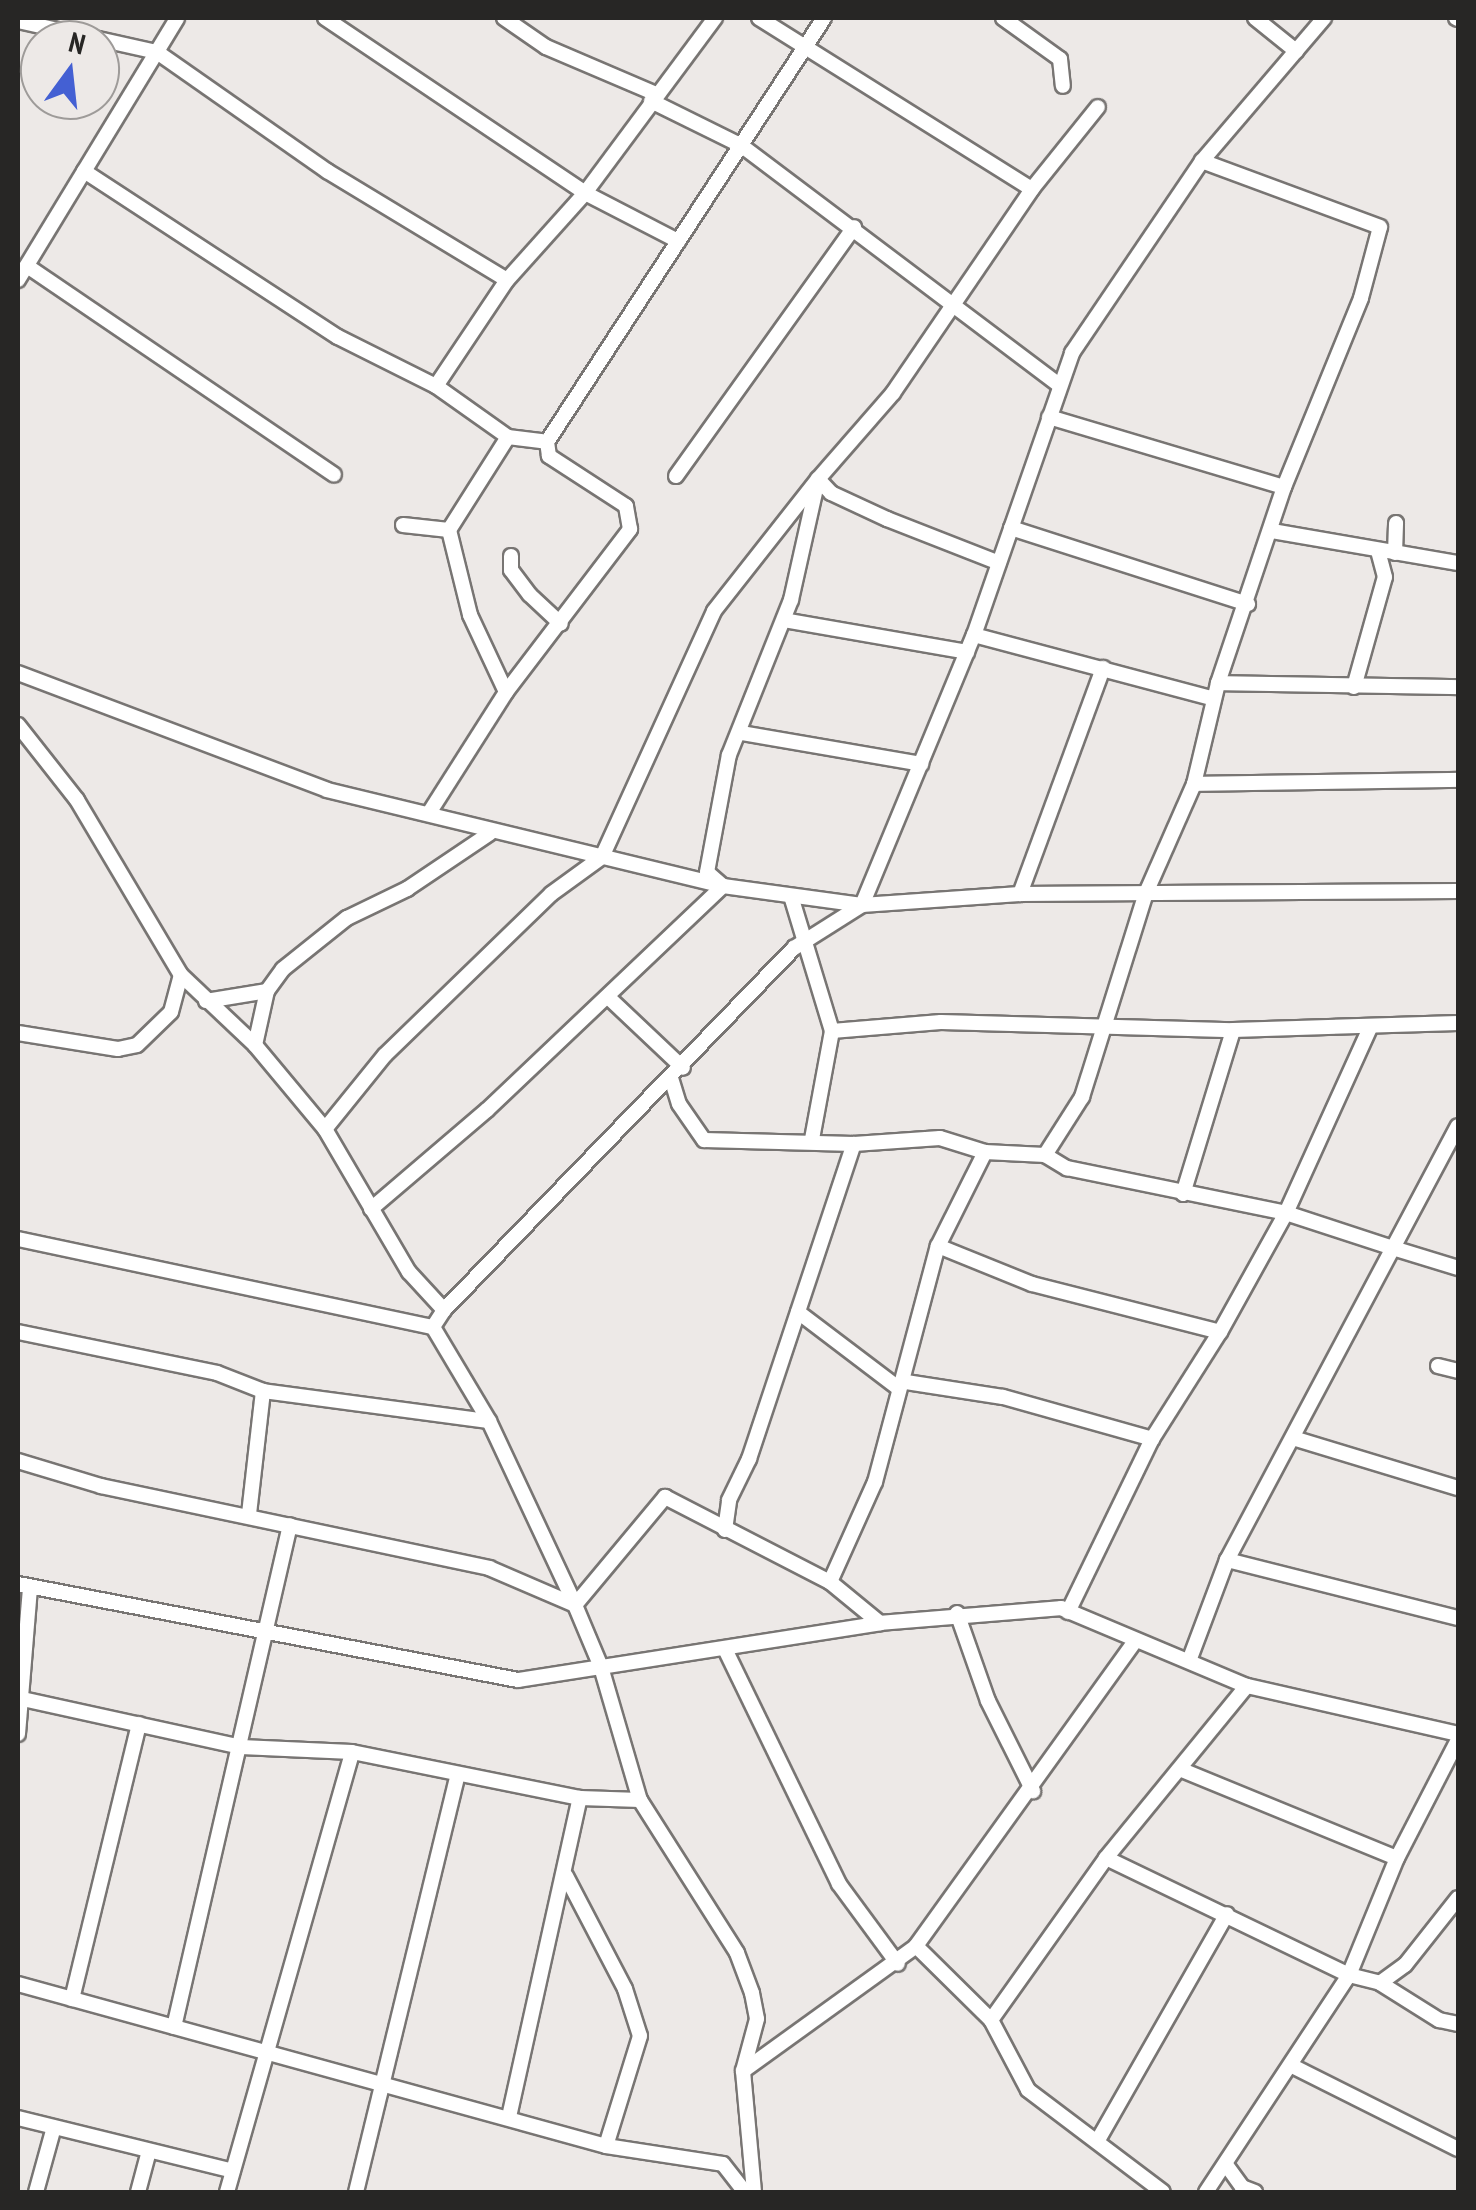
<!DOCTYPE html>
<html>
<head>
<meta charset="utf-8">
<style>
  body { margin:0 }
  #map { position:relative; width:1476px; height:2210px; overflow:hidden; background:#ede9e7; font-family:"PT Sans Narrow",sans-serif }
  div>[style] { position:absolute }
  .roads { filter:drop-shadow(2px 0 #787573) drop-shadow(-2px 0 #787573) drop-shadow(0 2px #787573) drop-shadow(0 -2px #787573) }
  .minor>* { height:14px; margin:-7px; padding:0 7px; transform-origin:7px; border-radius:7px; background:#fff }
  span { translate:-50% -50%; white-space:nowrap; text-align:center; line-height:1.15; -webkit-text-stroke:8px #ede9e7; paint-order:stroke }
  .frame { position:absolute; inset:0; border:20px solid #272625; pointer-events:none }
  .north { position:absolute; left:20px; top:20px; width:100px; height:100px; box-sizing:border-box; background:#ede9e7; border:2px solid #9e9b99; border-radius:50%; rotate:15deg; font-size:28px; font-weight:700; line-height:40px; text-align:center; color:#272625 }
  .north::after { content:''; display:block; margin:auto; width:35px; height:45px; background:#4460d3; clip-path:polygon(50% 0,100% 100%,50% 72%,0 100%) }
</style>
</head>
<body>
<div id="map">
  <div class="roads">
    <div class="minor">
      <i style="left:325px;top:18px;width:313px;rotate:33.9deg"></i>
      <i style="left:585px;top:193px;width:105px;rotate:27.3deg"></i>
      <i style="left:504px;top:18px;width:51px;rotate:34.6deg"></i>
      <i style="left:546px;top:47px;width:120px;rotate:23.1deg"></i>
      <i style="left:759px;top:18px;width:322px;rotate:32.1deg"></i>
      <i style="left:1003px;top:18px;width:70px;rotate:35.7deg"></i>
      <i style="left:1060px;top:59px;width:27px;rotate:84deg"></i>
      <i style="left:1255px;top:18px;width:53px;rotate:38.8deg"></i>
      <i style="left:1456px;top:18px;width:2px;rotate:27deg"></i>
      <i style="left:18px;top:21px;width:142px;rotate:12.6deg"></i>
      <i style="left:157px;top:52px;width:208px;rotate:35deg"></i>
      <i style="left:327px;top:171px;width:210px;rotate:31.2deg"></i>
      <i style="left:651px;top:101px;width:102px;rotate:26.3deg"></i>
      <i style="left:742px;top:146px;width:396px;rotate:37deg"></i>
      <i style="left:84px;top:171px;width:303px;rotate:33.2deg"></i>
      <i style="left:338px;top:337px;width:110px;rotate:26.6deg"></i>
      <i style="left:436px;top:386px;width:88px;rotate:35.3deg"></i>
      <i style="left:508px;top:437px;width:39px;rotate:7deg"></i>
      <i style="left:27px;top:266px;width:371px;rotate:34.2deg"></i>
      <i style="left:18px;top:280px;width:306px;rotate:-58.7deg"></i>
      <i style="left:436px;top:386px;width:128px;rotate:-56.2deg"></i>
      <i style="left:507px;top:280px;width:117px;rotate:-48.1deg"></i>
      <i style="left:585px;top:193px;width:218px;rotate:-53.4deg"></i>
      <i style="left:1049px;top:417px;width:245px;rotate:16.6deg"></i>
      <i style="left:676px;top:476px;width:306px;rotate:-54.4deg"></i>
      <i style="left:403px;top:525px;width:46px;rotate:6.2deg"></i>
      <i style="left:1011px;top:528px;width:249px;rotate:17.8deg"></i>
      <i style="left:449px;top:530px;width:88px;rotate:76.1deg"></i>
      <i style="left:470px;top:615px;width:85px;rotate:64.9deg"></i>
      <i style="left:449px;top:530px;width:110px;rotate:-57.6deg"></i>
      <i style="left:1272px;top:531px;width:189px;rotate:9.8deg"></i>
      <i style="left:1395px;top:553px;width:30px;rotate:-88deg"></i>
      <i style="left:511px;top:556px;width:14px;rotate:90deg"></i>
      <i style="left:511px;top:570px;width:31px;rotate:53deg"></i>
      <i style="left:530px;top:595px;width:42px;rotate:43.1deg"></i>
      <i style="left:784px;top:620px;width:186px;rotate:9.9deg"></i>
      <i style="left:974px;top:635px;width:248px;rotate:14.9deg"></i>
      <i style="left:18px;top:673px;width:330px;rotate:20.7deg"></i>
      <i style="left:327px;top:790px;width:407px;rotate:13.6deg"></i>
      <i style="left:723px;top:886px;width:140px;rotate:7.8deg"></i>
      <i style="left:862px;top:905px;width:158px;rotate:-4deg"></i>
      <i style="left:1020px;top:894px;width:438px;rotate:-0.4deg"></i>
      <i style="left:1218px;top:683px;width:240px;rotate:1deg"></i>
      <i style="left:1354px;top:687px;width:114px;rotate:-74.3deg"></i>
      <i style="left:1385px;top:577px;width:27px;rotate:-105deg"></i>
      <i style="left:18px;top:725px;width:95px;rotate:51.8deg"></i>
      <i style="left:77px;top:800px;width:204px;rotate:59.3deg"></i>
      <i style="left:181px;top:975px;width:102px;rotate:43.4deg"></i>
      <i style="left:255px;top:1045px;width:109px;rotate:50.2deg"></i>
      <i style="left:325px;top:1129px;width:166px;rotate:59.6deg"></i>
      <i style="left:409px;top:1272px;width:52px;rotate:47.4deg"></i>
      <i style="left:444px;top:1310px;width:20px;rotate:123deg"></i>
      <i style="left:433px;top:1327px;width:109px;rotate:59.2deg"></i>
      <i style="left:489px;top:1421px;width:203px;rotate:64.9deg"></i>
      <i style="left:575px;top:1605px;width:67px;rotate:67.2deg"></i>
      <i style="left:601px;top:1667px;width:139px;rotate:73.7deg"></i>
      <i style="left:640px;top:1800px;width:181px;rotate:57.6deg"></i>
      <i style="left:737px;top:1953px;width:43px;rotate:69.4deg"></i>
      <i style="left:752px;top:1993px;width:26px;rotate:79deg"></i>
      <i style="left:757px;top:2019px;width:54px;rotate:105.1deg"></i>
      <i style="left:743px;top:2071px;width:121px;rotate:84.8deg"></i>
      <i style="left:742px;top:733px;width:182px;rotate:9.8deg"></i>
      <i style="left:1194px;top:784px;width:264px;rotate:-0.9deg"></i>
      <i style="left:429px;top:813px;width:143px;rotate:-57.5deg"></i>
      <i style="left:506px;top:692px;width:205px;rotate:-52.7deg"></i>
      <i style="left:630px;top:529px;width:23px;rotate:-100deg"></i>
      <i style="left:626px;top:506px;width:92px;rotate:-147deg"></i>
      <i style="left:549px;top:456px;width:14px;rotate:-98deg"></i>
      <i style="left:547px;top:442px;width:506px;rotate:-56.84deg"></i>
      <i style="left:1020px;top:894px;width:241px;rotate:-69.8deg"></i>
      <i style="left:791px;top:896px;width:141px;rotate:73.1deg"></i>
      <i style="left:832px;top:1031px;width:110px;rotate:100.5deg"></i>
      <i style="left:608px;top:997px;width:103px;rotate:43.4deg"></i>
      <i style="left:206px;top:1001px;width:62px;rotate:-9.3deg"></i>
      <i style="left:832px;top:1031px;width:109px;rotate:-4.7deg"></i>
      <i style="left:941px;top:1022px;width:292px;rotate:1.6deg"></i>
      <i style="left:1233px;top:1030px;width:225px;rotate:-1.8deg"></i>
      <i style="left:18px;top:1033px;width:101px;rotate:9.1deg"></i>
      <i style="left:118px;top:1049px;width:19px;rotate:-12deg"></i>
      <i style="left:137px;top:1045px;width:47px;rotate:-44.1deg"></i>
      <i style="left:171px;top:1012px;width:38px;rotate:-75deg"></i>
      <i style="left:255px;top:1045px;width:55px;rotate:-77.5deg"></i>
      <i style="left:267px;top:991px;width:27px;rotate:-54deg"></i>
      <i style="left:283px;top:969px;width:82px;rotate:-38.6deg"></i>
      <i style="left:347px;top:918px;width:67px;rotate:-25.8deg"></i>
      <i style="left:407px;top:889px;width:99px;rotate:-33.9deg"></i>
      <i style="left:671px;top:1078px;width:27px;rotate:73deg"></i>
      <i style="left:679px;top:1104px;width:44px;rotate:55.2deg"></i>
      <i style="left:704px;top:1140px;width:150px;rotate:1.5deg"></i>
      <i style="left:854px;top:1144px;width:86px;rotate:-4deg"></i>
      <i style="left:940px;top:1138px;width:47px;rotate:17.3deg"></i>
      <i style="left:985px;top:1152px;width:60px;rotate:2.9deg"></i>
      <i style="left:1045px;top:1155px;width:26px;rotate:31deg"></i>
      <i style="left:1067px;top:1168px;width:224px;rotate:11.6deg"></i>
      <i style="left:1286px;top:1213px;width:205px;rotate:-65.6deg"></i>
      <i style="left:325px;top:1129px;width:95px;rotate:-51deg"></i>
      <i style="left:385px;top:1055px;width:231px;rotate:-44.1deg"></i>
      <i style="left:551px;top:894px;width:63px;rotate:-36deg"></i>
      <i style="left:602px;top:857px;width:270px;rotate:-65.5deg"></i>
      <i style="left:714px;top:611px;width:168px;rotate:-51.8deg"></i>
      <i style="left:818px;top:479px;width:19px;rotate:47deg"></i>
      <i style="left:831px;top:493px;width:62px;rotate:24.9deg"></i>
      <i style="left:887px;top:519px;width:120px;rotate:21.4deg"></i>
      <i style="left:1045px;top:1155px;width:69px;rotate:-57.5deg"></i>
      <i style="left:1082px;top:1097px;width:214px;rotate:-72.6deg"></i>
      <i style="left:1146px;top:893px;width:119px;rotate:-66.2deg"></i>
      <i style="left:1194px;top:784px;width:104px;rotate:-76.6deg"></i>
      <i style="left:1218px;top:683px;width:207px;rotate:-71.4deg"></i>
      <i style="left:1284px;top:487px;width:204px;rotate:-67.8deg"></i>
      <i style="left:1361px;top:298px;width:73px;rotate:-75deg"></i>
      <i style="left:1380px;top:227px;width:190px;rotate:-159.7deg"></i>
      <i style="left:1183px;top:1194px;width:171px;rotate:-73deg"></i>
      <i style="left:371px;top:1209px;width:153px;rotate:-40.5deg"></i>
      <i style="left:487px;top:1110px;width:325px;rotate:-43.5deg"></i>
      <i style="left:723px;top:886px;width:21px;rotate:-139deg"></i>
      <i style="left:707px;top:872px;width:119px;rotate:-79.4deg"></i>
      <i style="left:729px;top:755px;width:167px;rotate:-68.2deg"></i>
      <i style="left:791px;top:600px;width:124px;rotate:-77.4deg"></i>
      <i style="left:818px;top:479px;width:114px;rotate:-48.9deg"></i>
      <i style="left:893px;top:393px;width:247px;rotate:-55.7deg"></i>
      <i style="left:1032px;top:189px;width:105px;rotate:-51.2deg"></i>
      <i style="left:18px;top:1239px;width:424px;rotate:12deg"></i>
      <i style="left:938px;top:1246px;width:101px;rotate:22deg"></i>
      <i style="left:1032px;top:1284px;width:194px;rotate:14.3deg"></i>
      <i style="left:1220px;top:1332px;width:136px;rotate:-61deg"></i>
      <i style="left:1286px;top:1213px;width:113px;rotate:18.1deg"></i>
      <i style="left:1393px;top:1248px;width:138px;rotate:-62deg"></i>
      <i style="left:444px;top:1310px;width:504px;rotate:-45.97deg"></i>
      <i style="left:794px;top:948px;width:80px;rotate:-32.3deg"></i>
      <i style="left:862px;top:905px;width:292px;rotate:-67.5deg"></i>
      <i style="left:974px;top:635px;width:299px;rotate:-70.8deg"></i>
      <i style="left:1072px;top:353px;width:232px;rotate:-55.9deg"></i>
      <i style="left:1202px;top:161px;width:188px;rotate:-49.5deg"></i>
      <i style="left:798px;top:1312px;width:126px;rotate:37.2deg"></i>
      <i style="left:18px;top:1332px;width:203px;rotate:11.6deg"></i>
      <i style="left:217px;top:1373px;width:49px;rotate:21.4deg"></i>
      <i style="left:263px;top:1391px;width:228px;rotate:7.6deg"></i>
      <i style="left:1438px;top:1366px;width:21px;rotate:14deg"></i>
      <i style="left:906px;top:1382px;width:98px;rotate:8.8deg"></i>
      <i style="left:1003px;top:1397px;width:155px;rotate:15.7deg"></i>
      <i style="left:1293px;top:1438px;width:172px;rotate:16.9deg"></i>
      <i style="left:18px;top:1461px;width:87px;rotate:16.8deg"></i>
      <i style="left:101px;top:1486px;width:397px;rotate:11.9deg"></i>
      <i style="left:489px;top:1568px;width:94px;rotate:23.3deg"></i>
      <i style="left:575px;top:1605px;width:141px;rotate:-50.2deg"></i>
      <i style="left:665px;top:1497px;width:186px;rotate:27.3deg"></i>
      <i style="left:830px;top:1582px;width:65px;rotate:39.4deg"></i>
      <i style="left:249px;top:1514px;width:124px;rotate:-83.5deg"></i>
      <i style="left:725px;top:1530px;width:30px;rotate:-82deg"></i>
      <i style="left:729px;top:1500px;width:46px;rotate:-64deg"></i>
      <i style="left:749px;top:1459px;width:332px;rotate:-71.6deg"></i>
      <i style="left:1227px;top:1560px;width:238px;rotate:14.1deg"></i>
      <i style="left:830px;top:1582px;width:110px;rotate:-65.8deg"></i>
      <i style="left:875px;top:1482px;width:244px;rotate:-75.1deg"></i>
      <i style="left:938px;top:1246px;width:105px;rotate:-63.4deg"></i>
      <i style="left:18px;top:1584px;width:509px;rotate:10.87deg"></i>
      <i style="left:518px;top:1680px;width:366px;rotate:-8.9deg"></i>
      <i style="left:880px;top:1623px;width:182px;rotate:-4.7deg"></i>
      <i style="left:1061px;top:1608px;width:202px;rotate:22.8deg"></i>
      <i style="left:1247px;top:1686px;width:216px;rotate:12.8deg"></i>
      <i style="left:1068px;top:1612px;width:192px;rotate:-64.1deg"></i>
      <i style="left:1152px;top:1439px;width:127px;rotate:-57.6deg"></i>
      <i style="left:957px;top:1613px;width:93px;rotate:70.6deg"></i>
      <i style="left:988px;top:1701px;width:101px;rotate:63.4deg"></i>
      <i style="left:725px;top:1649px;width:261px;rotate:64.1deg"></i>
      <i style="left:839px;top:1884px;width:99px;rotate:53.6deg"></i>
      <i style="left:1189px;top:1661px;width:108px;rotate:-69.4deg"></i>
      <i style="left:1227px;top:1560px;width:353px;rotate:-62deg"></i>
      <i style="left:1393px;top:1248px;width:68px;rotate:17.1deg"></i>
      <i style="left:18px;top:1698px;width:228px;rotate:12.4deg"></i>
      <i style="left:241px;top:1747px;width:111px;rotate:2.6deg"></i>
      <i style="left:352px;top:1752px;width:233px;rotate:11.4deg"></i>
      <i style="left:580px;top:1798px;width:60px;rotate:1.9deg"></i>
      <i style="left:18px;top:1734px;width:147px;rotate:-85.3deg"></i>
      <i style="left:1182px;top:1770px;width:232px;rotate:22.3deg"></i>
      <i style="left:1106px;top:1858px;width:270px;rotate:25.7deg"></i>
      <i style="left:1349px;top:1975px;width:32px;rotate:14deg"></i>
      <i style="left:1380px;top:1983px;width:70px;rotate:32.1deg"></i>
      <i style="left:1439px;top:2020px;width:19px;rotate:12deg"></i>
      <i style="left:566px;top:1876px;width:127px;rotate:62.4deg"></i>
      <i style="left:625px;top:1989px;width:49px;rotate:72.3deg"></i>
      <i style="left:640px;top:2036px;width:115px;rotate:107.2deg"></i>
      <i style="left:916px;top:1946px;width:105px;rotate:44.6deg"></i>
      <i style="left:991px;top:2020px;width:79px;rotate:62.1deg"></i>
      <i style="left:1028px;top:2090px;width:169px;rotate:37.1deg"></i>
      <i style="left:1380px;top:1983px;width:31px;rotate:-36deg"></i>
      <i style="left:1405px;top:1965px;width:85px;rotate:-51.7deg"></i>
      <i style="left:18px;top:1984px;width:610px;rotate:15.4deg"></i>
      <i style="left:606px;top:2146px;width:118px;rotate:8.7deg"></i>
      <i style="left:723px;top:2164px;width:36px;rotate:52deg"></i>
      <i style="left:72px;top:1999px;width:283px;rotate:-76.3deg"></i>
      <i style="left:991px;top:2020px;width:199px;rotate:-54.6deg"></i>
      <i style="left:1106px;top:1858px;width:222px;rotate:-50.7deg"></i>
      <i style="left:174px;top:2027px;width:515px;rotate:-76.99deg"></i>
      <i style="left:1294px;top:2067px;width:183px;rotate:26.6deg"></i>
      <i style="left:743px;top:2071px;width:213px;rotate:-35.8deg"></i>
      <i style="left:916px;top:1946px;width:373px;rotate:-54.3deg"></i>
      <i style="left:509px;top:2117px;width:327px;rotate:-77.5deg"></i>
      <i style="left:18px;top:2118px;width:221px;rotate:13.8deg"></i>
      <i style="left:1098px;top:2140px;width:260px;rotate:-60.3deg"></i>
      <i style="left:1227px;top:2166px;width:26px;rotate:54deg"></i>
      <i style="left:1242px;top:2187px;width:14px;rotate:21deg"></i>
      <i style="left:36px;top:2192px;width:67px;rotate:-74.5deg"></i>
      <i style="left:138px;top:2192px;width:42px;rotate:-75deg"></i>
      <i style="left:227px;top:2192px;width:457px;rotate:-74.1deg"></i>
      <i style="left:356px;top:2192px;width:427px;rotate:-76.3deg"></i>
      <i style="left:1206px;top:2192px;width:260px;rotate:-56.6deg"></i>
      <i style="left:1349px;top:1975px;width:126px;rotate:-67.7deg"></i>
      <i style="left:1397px;top:1858px;width:133px;rotate:-62.7deg"></i>
    </div>
  </div>
  <div class="frame"></div>
  <div class="north">N</div>
</div>
</body>
</html>
